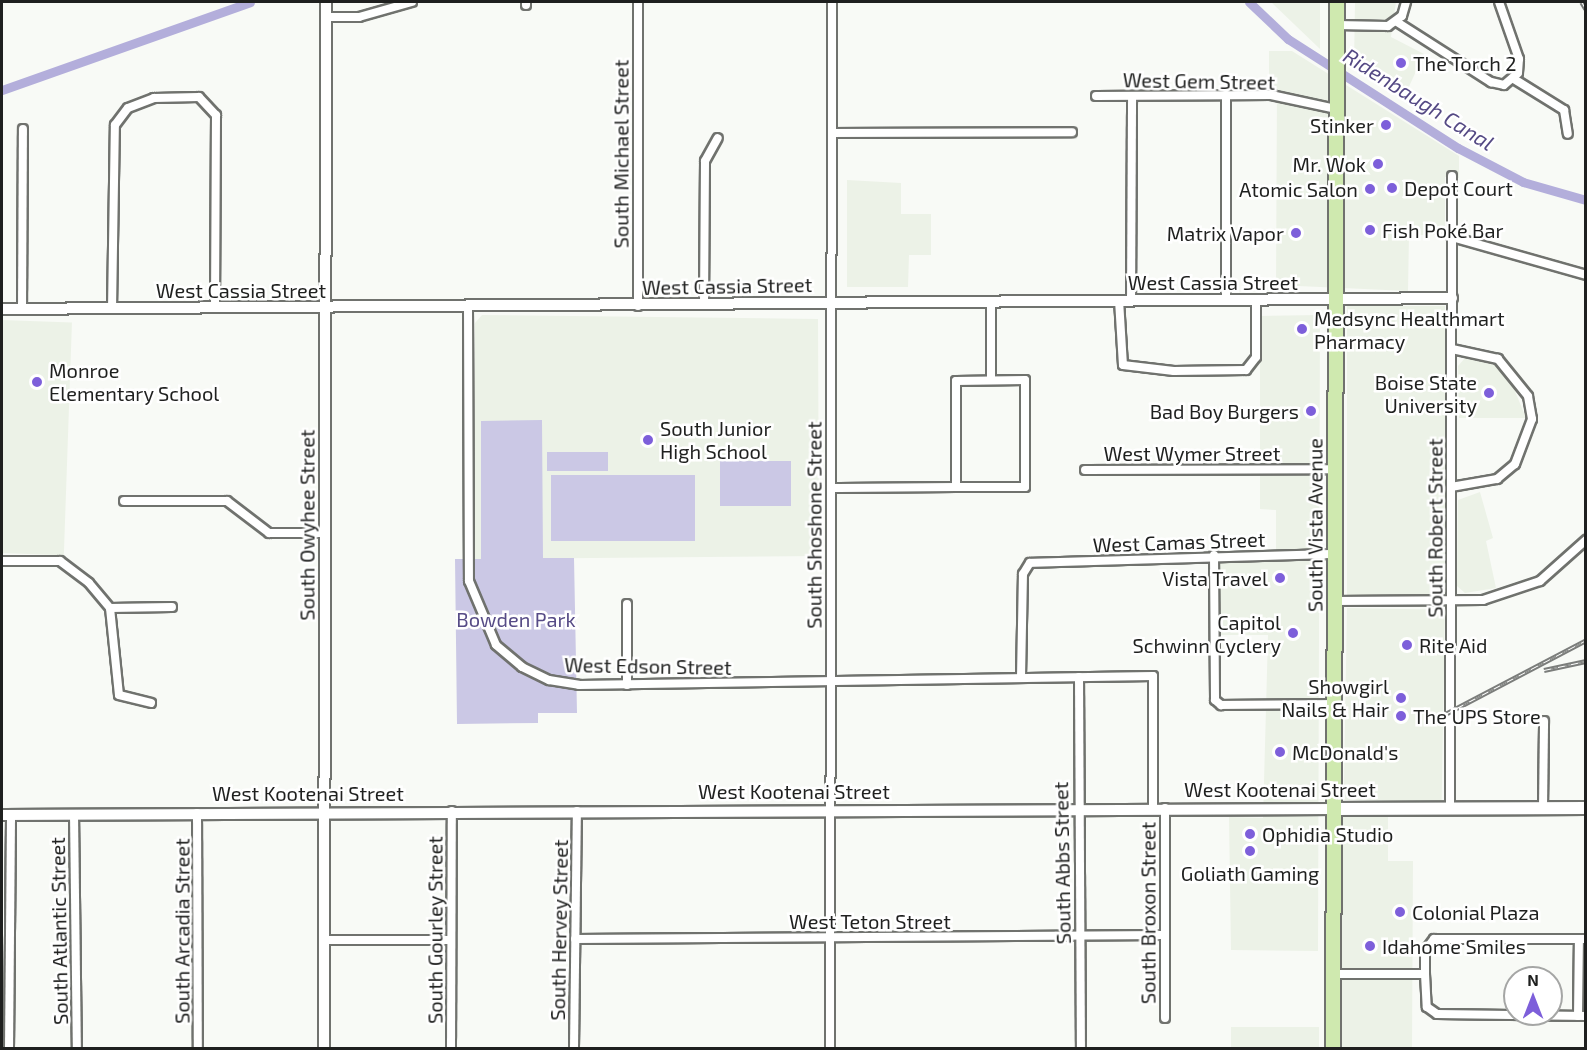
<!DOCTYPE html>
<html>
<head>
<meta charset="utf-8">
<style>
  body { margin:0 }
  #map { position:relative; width:1587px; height:1050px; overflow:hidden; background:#f8faf6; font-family:"Exo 2",sans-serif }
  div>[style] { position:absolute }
  .built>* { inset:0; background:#ecf2e7; transform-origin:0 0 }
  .green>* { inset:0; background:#cbc8e5; transform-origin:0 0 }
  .canal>* { height:9px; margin:-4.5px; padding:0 4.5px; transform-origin:4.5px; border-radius:4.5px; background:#b3aedb }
  .roads { filter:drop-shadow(2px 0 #70726e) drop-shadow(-2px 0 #70726e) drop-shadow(0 2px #70726e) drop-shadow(0 -2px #70726e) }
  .minor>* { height:8px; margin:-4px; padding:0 4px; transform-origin:4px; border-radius:4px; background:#fff }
  .tertiary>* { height:10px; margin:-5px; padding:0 5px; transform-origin:5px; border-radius:5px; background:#fff }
  .secondary>* { height:12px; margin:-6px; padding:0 6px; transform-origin:6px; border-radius:6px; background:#fff }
  .primary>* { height:14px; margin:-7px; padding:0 7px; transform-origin:7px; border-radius:7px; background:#cfe9af }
  .rail>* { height:4.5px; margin-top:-2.25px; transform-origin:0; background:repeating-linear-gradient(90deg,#fff 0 7px,#7b7d7b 0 14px); box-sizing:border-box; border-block:2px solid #7b7d7b }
  .dots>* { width:16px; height:16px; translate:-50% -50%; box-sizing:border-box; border:3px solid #fff; border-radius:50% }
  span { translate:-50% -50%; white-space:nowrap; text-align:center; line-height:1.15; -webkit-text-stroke:5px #fff; paint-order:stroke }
  .poi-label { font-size:20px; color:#1f201f }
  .left { translate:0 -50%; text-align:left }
  .right { translate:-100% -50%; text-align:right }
  .street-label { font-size:20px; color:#1f201f }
  .park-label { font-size:20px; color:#564b86 }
  .water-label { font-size:21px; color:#544984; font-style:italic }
  .frame { position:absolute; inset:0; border:3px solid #1f201f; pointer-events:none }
  .north { position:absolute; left:1503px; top:966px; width:60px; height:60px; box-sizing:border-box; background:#fff; border:2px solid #a5a6a5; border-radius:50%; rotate:0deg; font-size:16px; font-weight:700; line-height:24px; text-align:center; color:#1f201f }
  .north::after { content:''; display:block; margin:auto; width:21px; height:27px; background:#7d5fda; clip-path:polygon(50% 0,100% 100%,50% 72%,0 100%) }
</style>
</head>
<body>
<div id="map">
  <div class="built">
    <i style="clip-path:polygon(1271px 2px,1320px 2px,1320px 49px)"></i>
    <i style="clip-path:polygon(1355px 2px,1396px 2px,1391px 37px,1424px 54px,1406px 93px,1354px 64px)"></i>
    <i style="clip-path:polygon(1269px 51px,1292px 51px,1459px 156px,1459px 178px,1445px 177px,1445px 235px,1409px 235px,1408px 291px,1276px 285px,1277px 89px,1269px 86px)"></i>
    <i style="clip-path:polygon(847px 180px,901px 183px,901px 214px,931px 214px,931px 255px,909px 255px,908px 287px,847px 287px)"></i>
    <i style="left:1347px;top:306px;width:98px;height:290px"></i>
    <i style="clip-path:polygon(482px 315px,818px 319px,819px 556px,475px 559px,475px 323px)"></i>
    <i style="clip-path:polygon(1320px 315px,1318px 951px,1231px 950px,1229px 817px,1263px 818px,1268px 635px,1219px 635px,1220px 559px,1276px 559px,1276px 510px,1260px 509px,1260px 316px)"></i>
    <i style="left:2px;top:320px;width:70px;height:233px;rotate:2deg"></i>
    <i style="clip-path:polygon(1465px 358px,1495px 365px,1508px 374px,1526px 418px,1459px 418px,1458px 366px)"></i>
    <i style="clip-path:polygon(1480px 492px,1493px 538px,1486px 541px,1496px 588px,1465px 593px,1457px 586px,1458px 500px)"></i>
    <i style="left:1347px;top:608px;width:98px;height:192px;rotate:1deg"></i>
    <i style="clip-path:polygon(1340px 814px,1388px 817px,1388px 861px,1413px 861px,1412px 1048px,1341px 1048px)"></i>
    <i style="left:1231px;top:1027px;width:88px;height:21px"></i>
  </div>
  <div class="green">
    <i style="clip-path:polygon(542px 420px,543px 558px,574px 558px,577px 713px,538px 713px,538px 723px,457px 724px,455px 559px,481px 559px,481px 421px)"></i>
    <i style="left:547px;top:452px;width:61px;height:19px"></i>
    <i style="left:720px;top:461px;width:71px;height:45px"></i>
    <i style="left:551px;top:475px;width:144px;height:66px"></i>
  </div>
  <div class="canal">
    <i style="left:1249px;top:2px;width:54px;rotate:43.5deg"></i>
    <i style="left:1288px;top:39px;width:202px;rotate:32.7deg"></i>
    <i style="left:1458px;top:148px;width:73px;rotate:27.6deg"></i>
    <i style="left:1523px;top:182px;width:66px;rotate:15.9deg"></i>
    <i style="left:2px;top:90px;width:263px;rotate:-19.5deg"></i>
  </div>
  <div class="roads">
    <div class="minor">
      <i style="left:526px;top:5px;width:3px;rotate:-90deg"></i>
      <i style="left:326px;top:17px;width:33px"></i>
      <i style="left:359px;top:17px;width:55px;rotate:-15.8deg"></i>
      <i style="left:1397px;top:22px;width:112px;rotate:32.6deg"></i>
      <i style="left:1491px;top:82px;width:13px;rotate:13deg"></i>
      <i style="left:1504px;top:85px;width:18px;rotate:-41deg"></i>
      <i style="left:1518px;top:73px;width:14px;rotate:-86deg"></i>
      <i style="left:1519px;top:59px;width:60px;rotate:-109.3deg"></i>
      <i style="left:1337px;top:25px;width:51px;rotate:1.1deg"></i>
      <i style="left:1388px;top:26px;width:17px;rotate:-36deg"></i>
      <i style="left:1402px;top:16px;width:15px;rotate:-74deg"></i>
      <i style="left:1514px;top:79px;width:59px;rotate:31.8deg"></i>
      <i style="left:1564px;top:110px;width:24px;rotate:81deg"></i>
      <i style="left:1096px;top:96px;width:175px;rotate:-0.3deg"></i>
      <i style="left:1271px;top:95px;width:66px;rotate:12.2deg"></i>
      <i style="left:832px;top:133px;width:240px;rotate:-0.2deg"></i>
      <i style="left:1452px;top:237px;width:139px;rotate:15.8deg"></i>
      <i style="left:1226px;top:299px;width:204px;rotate:-90deg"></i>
      <i style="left:1119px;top:300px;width:65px;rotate:86.5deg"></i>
      <i style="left:1123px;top:365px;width:51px;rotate:6.7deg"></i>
      <i style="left:1174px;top:371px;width:72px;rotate:-0.8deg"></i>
      <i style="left:1246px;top:370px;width:16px;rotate:-52deg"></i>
      <i style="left:1256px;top:357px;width:56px;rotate:-90deg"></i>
      <i style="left:1131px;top:300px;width:204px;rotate:-89.7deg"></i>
      <i style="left:991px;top:302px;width:78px;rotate:90deg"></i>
      <i style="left:704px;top:305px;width:144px;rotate:-89.6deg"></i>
      <i style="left:705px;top:161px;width:26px;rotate:-61deg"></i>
      <i style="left:638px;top:306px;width:304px;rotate:-90deg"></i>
      <i style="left:468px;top:307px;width:274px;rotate:89.8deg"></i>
      <i style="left:469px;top:581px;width:69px;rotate:67.1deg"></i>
      <i style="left:496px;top:645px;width:34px;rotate:40deg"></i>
      <i style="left:522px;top:667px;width:30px;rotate:26deg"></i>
      <i style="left:549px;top:680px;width:30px;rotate:9deg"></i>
      <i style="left:579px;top:685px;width:574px;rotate:-0.9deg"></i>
      <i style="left:1153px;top:676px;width:132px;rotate:90deg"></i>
      <i style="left:22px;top:309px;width:180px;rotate:-89.7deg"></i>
      <i style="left:112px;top:309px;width:184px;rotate:-89.1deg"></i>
      <i style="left:115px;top:125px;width:21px;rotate:-53deg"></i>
      <i style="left:128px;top:108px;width:28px;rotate:-21deg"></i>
      <i style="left:154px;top:98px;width:45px;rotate:-1.3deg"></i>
      <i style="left:199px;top:97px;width:25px;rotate:47deg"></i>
      <i style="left:216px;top:115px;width:193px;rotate:90.3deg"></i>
      <i style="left:1085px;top:470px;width:250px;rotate:-0.2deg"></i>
      <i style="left:1451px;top:487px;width:47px;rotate:-9.9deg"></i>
      <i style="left:1497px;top:479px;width:23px;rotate:-40deg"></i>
      <i style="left:1515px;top:464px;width:48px;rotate:-69.3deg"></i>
      <i style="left:1532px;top:419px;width:23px;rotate:-100deg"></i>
      <i style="left:1528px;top:396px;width:48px;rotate:-129deg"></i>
      <i style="left:1498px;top:359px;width:47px;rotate:-167.7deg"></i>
      <i style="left:831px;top:488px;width:8px"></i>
      <i style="left:839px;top:488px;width:117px;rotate:-0.5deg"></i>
      <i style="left:956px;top:487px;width:69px"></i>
      <i style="left:1025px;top:487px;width:107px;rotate:-90deg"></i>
      <i style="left:1025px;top:380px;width:69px;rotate:179.2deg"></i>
      <i style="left:956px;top:381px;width:106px;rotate:90deg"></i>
      <i style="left:124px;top:501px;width:103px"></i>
      <i style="left:227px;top:501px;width:53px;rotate:37.3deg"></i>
      <i style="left:269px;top:533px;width:55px"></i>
      <i style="left:1214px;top:555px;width:145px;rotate:89.6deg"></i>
      <i style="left:1215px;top:700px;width:8px;rotate:40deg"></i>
      <i style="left:1221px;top:705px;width:113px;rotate:-0.5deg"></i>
      <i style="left:2px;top:561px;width:58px"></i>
      <i style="left:60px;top:561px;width:36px;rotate:37deg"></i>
      <i style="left:89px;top:583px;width:33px;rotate:50deg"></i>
      <i style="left:110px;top:608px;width:87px;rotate:84.1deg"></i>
      <i style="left:119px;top:695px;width:33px;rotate:14deg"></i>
      <i style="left:1335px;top:601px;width:148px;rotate:-0.4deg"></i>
      <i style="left:1483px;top:600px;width:60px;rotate:-18.4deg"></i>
      <i style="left:1540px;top:581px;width:62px;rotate:-41.7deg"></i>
      <i style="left:110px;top:608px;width:62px;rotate:-0.9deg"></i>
      <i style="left:1021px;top:677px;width:103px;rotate:-88.9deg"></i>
      <i style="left:1023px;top:574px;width:13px;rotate:-58deg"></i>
      <i style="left:1030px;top:563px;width:305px;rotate:-1.7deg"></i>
      <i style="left:1079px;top:677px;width:371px;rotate:89.7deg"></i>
      <i style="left:627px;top:685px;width:81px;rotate:-90deg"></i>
      <i style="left:1543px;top:808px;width:87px;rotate:-89.3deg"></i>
      <i style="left:1450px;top:809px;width:633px;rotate:-89.82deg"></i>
      <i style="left:197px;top:813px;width:235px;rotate:89.8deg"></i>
      <i style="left:74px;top:814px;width:234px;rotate:89.3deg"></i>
      <i style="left:575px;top:939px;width:589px;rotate:-0.39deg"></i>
      <i style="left:324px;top:940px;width:127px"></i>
      <i style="left:1333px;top:974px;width:92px"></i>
      <i style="left:1425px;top:974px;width:23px;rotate:-90deg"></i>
      <i style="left:1425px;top:951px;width:15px;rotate:-53deg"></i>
      <i style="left:1434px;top:939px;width:152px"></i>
      <i style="left:1425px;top:974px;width:33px;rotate:87deg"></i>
      <i style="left:1427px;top:1007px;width:12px;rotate:35deg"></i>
      <i style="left:1437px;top:1014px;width:149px;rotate:0.8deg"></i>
      <i style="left:1578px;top:1016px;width:77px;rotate:-89.3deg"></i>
      <i style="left:1165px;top:1018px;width:210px;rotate:-90deg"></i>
      <i style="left:9px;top:1048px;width:234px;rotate:-89.5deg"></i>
      <i style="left:451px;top:1048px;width:237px;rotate:-89.8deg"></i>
      <i style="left:574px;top:1048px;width:237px;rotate:-89.3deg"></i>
      <i style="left:830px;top:1048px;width:1046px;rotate:-89.89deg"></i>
    </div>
    <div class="tertiary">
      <i style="left:2px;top:309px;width:1450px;rotate:-0.43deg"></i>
      <i style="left:2px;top:815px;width:1332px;rotate:-0.26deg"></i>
      <i style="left:324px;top:1048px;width:1046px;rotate:-89.89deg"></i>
    </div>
    <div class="secondary">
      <i style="left:1334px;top:809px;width:252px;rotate:-0.2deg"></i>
    </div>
    <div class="primary">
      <i style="left:1333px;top:1048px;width:1046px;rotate:-89.78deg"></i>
    </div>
  </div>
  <div class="rail">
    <i style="left:1582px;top:2px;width:8px;rotate:60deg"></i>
    <i style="left:1544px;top:670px;width:43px;rotate:-12.1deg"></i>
    <i style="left:1432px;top:721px;width:174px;rotate:-27.7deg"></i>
  </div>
  <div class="dots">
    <i style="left:1401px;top:63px;background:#7d5fda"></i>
    <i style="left:1386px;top:125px;background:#7d5fda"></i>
    <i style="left:1378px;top:164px;background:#7d5fda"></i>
    <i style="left:1392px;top:188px;background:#7d5fda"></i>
    <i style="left:1370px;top:189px;background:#7d5fda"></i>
    <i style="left:1370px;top:230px;background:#7d5fda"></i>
    <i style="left:1296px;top:233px;background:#7d5fda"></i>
    <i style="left:1302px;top:329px;background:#7d5fda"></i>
    <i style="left:37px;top:382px;background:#7d5fda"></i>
    <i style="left:1489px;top:393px;background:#7d5fda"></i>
    <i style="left:1311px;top:411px;background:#7d5fda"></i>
    <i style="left:648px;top:440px;background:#7d5fda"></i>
    <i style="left:1280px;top:578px;background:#7d5fda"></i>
    <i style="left:1293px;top:633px;background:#7d5fda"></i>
    <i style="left:1407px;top:645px;background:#7d5fda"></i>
    <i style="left:1401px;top:698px;background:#7d5fda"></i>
    <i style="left:1401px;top:716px;background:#7d5fda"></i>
    <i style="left:1280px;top:752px;background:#7d5fda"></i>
    <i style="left:1250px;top:834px;background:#7d5fda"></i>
    <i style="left:1250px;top:851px;background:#7d5fda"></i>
    <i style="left:1400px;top:912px;background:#7d5fda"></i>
    <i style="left:1370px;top:946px;background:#7d5fda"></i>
  </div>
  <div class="poi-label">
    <span class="left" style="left:1413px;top:63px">The Torch 2</span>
    <span class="right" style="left:1374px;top:125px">Stinker</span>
    <span class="right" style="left:1366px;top:164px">Mr. Wok</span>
    <span class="left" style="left:1404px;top:188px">Depot Court</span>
    <span class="right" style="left:1358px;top:189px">Atomic Salon</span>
    <span class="left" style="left:1382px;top:230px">Fish Poké Bar</span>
    <span class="right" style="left:1284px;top:233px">Matrix Vapor</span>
    <span class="left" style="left:1314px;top:330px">Medsync Healthmart<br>Pharmacy</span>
    <span class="left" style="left:49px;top:382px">Monroe<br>Elementary School</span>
    <span class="right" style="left:1477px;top:394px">Boise State<br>University</span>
    <span class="right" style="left:1299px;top:411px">Bad Boy Burgers</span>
    <span class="left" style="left:660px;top:440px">South Junior<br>High School</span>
    <span class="right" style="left:1268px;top:578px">Vista Travel</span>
    <span class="right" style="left:1281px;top:634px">Capitol<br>Schwinn Cyclery</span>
    <span class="left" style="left:1419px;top:645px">Rite Aid</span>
    <span class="right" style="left:1389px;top:698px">Showgirl<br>Nails &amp; Hair</span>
    <span class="left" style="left:1413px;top:716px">The UPS Store</span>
    <span class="left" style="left:1292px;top:752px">McDonald's</span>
    <span class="left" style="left:1262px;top:834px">Ophidia Studio</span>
    <span style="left:1250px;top:873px">Goliath Gaming</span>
    <span class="left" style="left:1412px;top:912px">Colonial Plaza</span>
    <span class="left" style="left:1382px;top:946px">Idahome Smiles</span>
  </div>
  <div class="street-label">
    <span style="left:1199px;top:81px;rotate:1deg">West Gem Street</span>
    <span style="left:621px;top:154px;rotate:-90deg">South Michael Street</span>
    <span style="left:1213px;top:282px">West Cassia Street</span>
    <span style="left:727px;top:286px;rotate:-1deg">West Cassia Street</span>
    <span style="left:241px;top:290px">West Cassia Street</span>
    <span style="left:1192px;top:453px">West Wymer Street</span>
    <span style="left:307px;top:525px;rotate:-90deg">South Owyhee Street</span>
    <span style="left:814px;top:525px;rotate:-90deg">South Shoshone Street</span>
    <span style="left:1315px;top:525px;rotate:-90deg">South Vista Avenue</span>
    <span style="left:1435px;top:528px;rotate:-90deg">South Robert Street</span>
    <span style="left:1179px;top:542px;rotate:-2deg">West Camas Street</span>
    <span style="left:648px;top:666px;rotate:1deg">West Edson Street</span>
    <span style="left:1280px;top:789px">West Kootenai Street</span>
    <span style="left:794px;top:791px">West Kootenai Street</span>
    <span style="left:308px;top:793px">West Kootenai Street</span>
    <span style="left:1062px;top:863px;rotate:-91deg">South Abbs Street</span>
    <span style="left:1148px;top:913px;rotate:-90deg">South Broxon Street</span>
    <span style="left:870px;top:921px">West Teton Street</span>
    <span style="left:435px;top:930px;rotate:-90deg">South Gourley Street</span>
    <span style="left:559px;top:930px;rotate:-89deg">South Hervey Street</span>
    <span style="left:59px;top:931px;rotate:-91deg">South Atlantic Street</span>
    <span style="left:182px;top:931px;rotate:-90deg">South Arcadia Street</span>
  </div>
  <div class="park-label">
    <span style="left:516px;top:619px">Bowden Park</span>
  </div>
  <div class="water-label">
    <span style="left:1419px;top:99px;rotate:32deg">Ridenbaugh Canal</span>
  </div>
  <div class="frame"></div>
  <div class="north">N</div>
</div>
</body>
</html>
